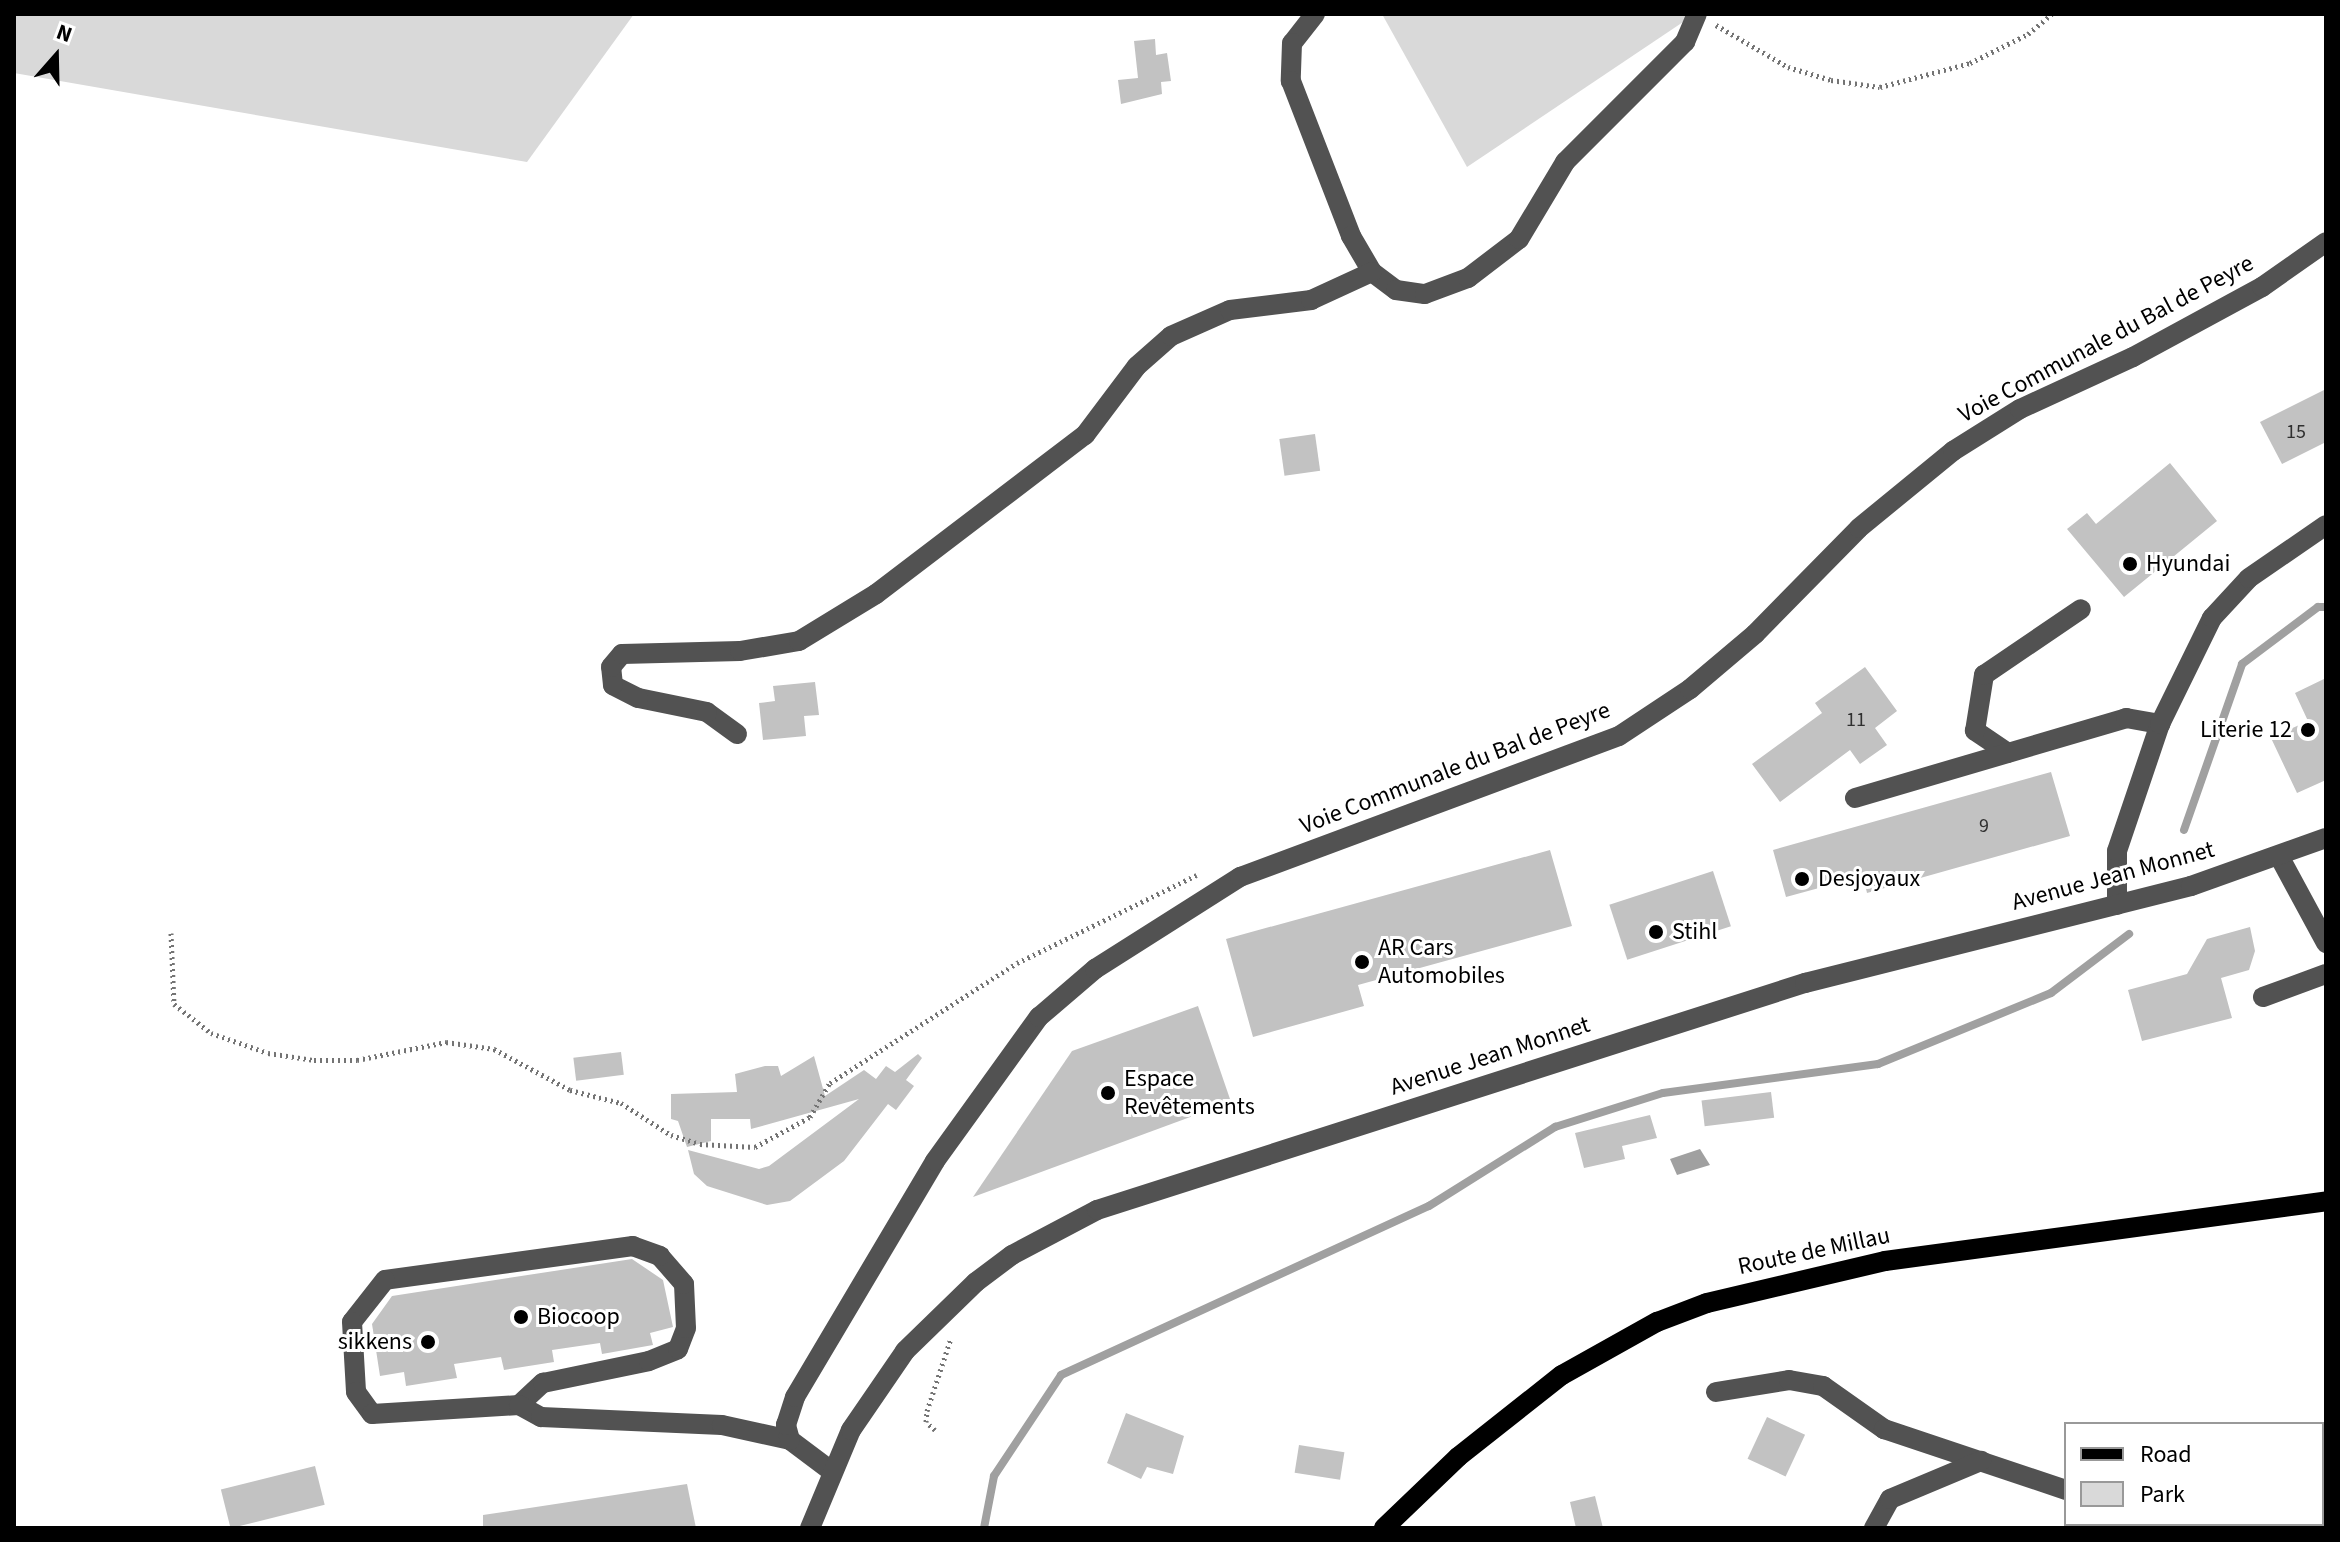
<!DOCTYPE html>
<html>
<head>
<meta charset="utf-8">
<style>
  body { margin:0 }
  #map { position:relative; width:2340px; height:1542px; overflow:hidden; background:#fff; font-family:"Source Sans 3",sans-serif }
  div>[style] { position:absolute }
  .green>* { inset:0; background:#d9d9d9 }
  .water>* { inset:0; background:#a0a0a0 }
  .stream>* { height:8px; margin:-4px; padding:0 4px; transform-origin:4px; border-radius:4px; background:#a0a0a0 }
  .building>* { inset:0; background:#c2c2c2; transform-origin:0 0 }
  .path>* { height:5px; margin-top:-2.5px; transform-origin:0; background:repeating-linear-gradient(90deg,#747474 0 2px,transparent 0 6px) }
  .minor>* { height:20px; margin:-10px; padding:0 10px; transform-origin:10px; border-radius:10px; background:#525252 }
  .major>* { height:20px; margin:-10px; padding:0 10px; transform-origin:10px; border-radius:10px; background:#000 }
  .dots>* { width:22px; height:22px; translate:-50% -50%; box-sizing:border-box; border:4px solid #fff; border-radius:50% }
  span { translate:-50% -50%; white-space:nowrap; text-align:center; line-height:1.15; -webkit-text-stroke:6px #fff; paint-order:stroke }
  .number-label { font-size:20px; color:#303030 }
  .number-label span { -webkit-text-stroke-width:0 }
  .street-label { font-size:24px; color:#000 }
  .poi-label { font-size:24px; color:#000 }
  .left { translate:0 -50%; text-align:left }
  .right { translate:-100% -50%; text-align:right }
  .frame { position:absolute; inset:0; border:16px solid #000; pointer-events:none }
  .legend { position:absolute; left:2064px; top:1422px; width:260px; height:104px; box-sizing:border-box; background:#fff; border:2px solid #999; margin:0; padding:10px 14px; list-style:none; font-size:24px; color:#000 }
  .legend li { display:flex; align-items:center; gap:16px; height:40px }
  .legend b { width:40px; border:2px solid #999 }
  .north { position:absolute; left:16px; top:16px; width:80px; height:80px; -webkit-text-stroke:6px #fff; paint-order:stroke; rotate:20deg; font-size:22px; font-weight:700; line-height:32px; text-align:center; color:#000 }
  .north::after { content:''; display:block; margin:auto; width:28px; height:36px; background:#000; clip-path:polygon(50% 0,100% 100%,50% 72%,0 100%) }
</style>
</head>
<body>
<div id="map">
  <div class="green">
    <i style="clip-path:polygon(14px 14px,634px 14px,527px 162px,14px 73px)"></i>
    <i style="clip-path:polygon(1382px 14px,1695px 14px,1467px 167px)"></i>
  </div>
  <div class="water">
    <i style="clip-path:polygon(1700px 1149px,1710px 1165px,1677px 1175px,1670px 1159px)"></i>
  </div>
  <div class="stream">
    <i style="left:2184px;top:830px;width:176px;rotate:-70.7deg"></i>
    <i style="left:2242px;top:664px;width:95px;rotate:-36.9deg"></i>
    <i style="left:2318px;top:607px;width:8px"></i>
    <i style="left:984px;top:1528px;width:53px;rotate:-79.1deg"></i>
    <i style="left:994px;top:1476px;width:121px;rotate:-56.4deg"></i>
    <i style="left:1061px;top:1375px;width:405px;rotate:-24.7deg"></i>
    <i style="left:1429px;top:1206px;width:149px;rotate:-32.1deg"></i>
    <i style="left:1555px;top:1127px;width:113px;rotate:-17.5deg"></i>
    <i style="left:1663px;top:1093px;width:217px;rotate:-7.7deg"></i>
    <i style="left:1878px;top:1064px;width:187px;rotate:-22.3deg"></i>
    <i style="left:2051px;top:993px;width:98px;rotate:-37.1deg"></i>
  </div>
  <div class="building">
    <i style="clip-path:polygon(1155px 39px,1156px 55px,1167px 53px,1171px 81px,1161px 82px,1162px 94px,1121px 104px,1118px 80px,1138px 78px,1134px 41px)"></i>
    <i style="clip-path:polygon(2326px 389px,2326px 442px,2282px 464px,2260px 422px)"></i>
    <i style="left:1315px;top:434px;width:37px;height:36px;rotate:82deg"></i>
    <i style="clip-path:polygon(2170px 463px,2217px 521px,2124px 597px,2067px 529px,2087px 513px,2096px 524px)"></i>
    <i style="clip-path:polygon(1865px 667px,1897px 711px,1875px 728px,1887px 745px,1860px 764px,1850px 750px,1780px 802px,1752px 764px,1822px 713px,1815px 703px)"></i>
    <i style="clip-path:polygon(2326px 678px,2326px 780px,2297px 793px,2271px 738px,2308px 721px,2295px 693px)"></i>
    <i style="clip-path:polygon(815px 682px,819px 715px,804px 716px,806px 736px,763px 740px,759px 703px,775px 701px,773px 686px)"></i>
    <i style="clip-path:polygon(2051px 772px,2070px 836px,1867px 893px,1863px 876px,1786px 897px,1773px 850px)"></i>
    <i style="clip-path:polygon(1550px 850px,1572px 926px,1358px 985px,1364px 1006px,1253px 1037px,1226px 939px)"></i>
    <i style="left:1713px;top:871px;width:58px;height:109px;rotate:72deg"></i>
    <i style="clip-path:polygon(2250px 927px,2255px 951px,2249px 970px,2221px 978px,2232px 1018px,2142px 1041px,2128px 990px,2187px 974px,2207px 939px)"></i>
    <i style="clip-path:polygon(1198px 1006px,1231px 1102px,973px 1197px,1072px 1051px)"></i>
    <i style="left:621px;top:1052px;width:23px;height:48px;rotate:83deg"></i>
    <i style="clip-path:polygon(918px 1054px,922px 1058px,906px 1080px,914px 1086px,896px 1110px,888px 1104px,844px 1161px,790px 1201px,767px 1205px,707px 1186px,694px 1174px,688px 1150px,759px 1169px,769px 1166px,859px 1099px,751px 1129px,750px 1119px,711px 1119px,711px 1141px,687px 1147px,678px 1121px,671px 1119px,671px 1094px,737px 1092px,735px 1074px,765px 1066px,778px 1066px,781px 1076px,814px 1056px,825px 1096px,864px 1070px,876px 1079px,886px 1066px,895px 1072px)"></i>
    <i style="left:1771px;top:1092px;width:26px;height:70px;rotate:83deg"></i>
    <i style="clip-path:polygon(1650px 1115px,1657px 1138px,1622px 1146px,1625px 1159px,1584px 1168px,1575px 1133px)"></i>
    <i style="clip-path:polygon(632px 1259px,663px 1280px,673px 1327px,650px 1333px,653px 1345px,602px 1354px,600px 1343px,552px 1350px,554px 1362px,504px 1370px,501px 1357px,454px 1364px,457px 1378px,406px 1386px,404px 1372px,380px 1376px,372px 1324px,392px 1296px)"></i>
    <i style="clip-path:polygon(1126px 1413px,1184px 1436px,1173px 1474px,1147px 1467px,1141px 1479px,1107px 1463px)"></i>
    <i style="left:1767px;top:1417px;width:42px;height:46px;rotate:25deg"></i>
    <i style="left:1299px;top:1445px;width:46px;height:28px;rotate:9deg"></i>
    <i style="left:315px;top:1466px;width:40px;height:97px;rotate:76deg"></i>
    <i style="clip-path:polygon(687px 1484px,696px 1528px,483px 1528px,483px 1515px)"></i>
    <i style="clip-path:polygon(1595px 1496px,1603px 1528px,1576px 1528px,1570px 1502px)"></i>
  </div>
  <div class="path">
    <i style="left:1716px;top:25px;width:83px;rotate:30.3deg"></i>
    <i style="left:1788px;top:67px;width:45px;rotate:16.8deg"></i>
    <i style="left:1831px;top:80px;width:49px;rotate:8.1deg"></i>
    <i style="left:1880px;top:87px;width:93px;rotate:-14.9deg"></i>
    <i style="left:1970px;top:63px;width:65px;rotate:-26.6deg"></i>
    <i style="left:2028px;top:34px;width:31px;rotate:-40deg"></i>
    <i style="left:171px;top:933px;width:71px;rotate:87.6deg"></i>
    <i style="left:174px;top:1004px;width:47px;rotate:38.1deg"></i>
    <i style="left:211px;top:1033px;width:60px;rotate:19.3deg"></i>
    <i style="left:268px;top:1053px;width:47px;rotate:8.7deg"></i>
    <i style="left:314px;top:1060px;width:43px"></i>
    <i style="left:357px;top:1060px;width:91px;rotate:-11.4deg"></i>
    <i style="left:446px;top:1042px;width:49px;rotate:8.3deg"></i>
    <i style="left:494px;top:1049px;width:86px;rotate:28.3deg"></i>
    <i style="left:570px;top:1090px;width:53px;rotate:14.3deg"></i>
    <i style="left:621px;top:1103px;width:59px;rotate:32.6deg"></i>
    <i style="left:671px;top:1135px;width:30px;rotate:17deg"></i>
    <i style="left:700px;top:1144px;width:55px;rotate:3.1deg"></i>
    <i style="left:755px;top:1147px;width:63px;rotate:-28.6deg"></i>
    <i style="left:810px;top:1117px;width:39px;rotate:-60deg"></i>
    <i style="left:830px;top:1083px;width:222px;rotate:-32.7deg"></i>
    <i style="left:1017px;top:963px;width:200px;rotate:-26.1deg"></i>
    <i style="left:935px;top:1430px;width:12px;rotate:-138deg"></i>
    <i style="left:926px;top:1422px;width:11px;rotate:-85deg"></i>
    <i style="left:927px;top:1411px;width:77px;rotate:-71.8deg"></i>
  </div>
  <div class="minor">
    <i style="left:1315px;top:14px;width:37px;rotate:128deg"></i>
    <i style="left:1292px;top:43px;width:38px;rotate:92deg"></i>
    <i style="left:1291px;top:81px;width:166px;rotate:68.8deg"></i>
    <i style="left:1351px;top:236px;width:42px;rotate:59.7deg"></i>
    <i style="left:1372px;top:272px;width:30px;rotate:37deg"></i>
    <i style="left:1396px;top:290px;width:29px;rotate:8deg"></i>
    <i style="left:1425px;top:294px;width:46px;rotate:-20.4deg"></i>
    <i style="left:1468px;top:278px;width:64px;rotate:-37.4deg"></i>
    <i style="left:1519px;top:239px;width:90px;rotate:-59.1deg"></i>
    <i style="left:1565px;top:162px;width:170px;rotate:-45deg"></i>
    <i style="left:1685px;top:42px;width:30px;rotate:-67deg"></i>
    <i style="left:737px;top:734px;width:37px;rotate:-144deg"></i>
    <i style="left:707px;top:712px;width:70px;rotate:-168.5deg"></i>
    <i style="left:638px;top:698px;width:28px;rotate:-153deg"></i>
    <i style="left:613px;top:685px;width:18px;rotate:-96deg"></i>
    <i style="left:611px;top:667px;width:17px;rotate:-50deg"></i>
    <i style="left:622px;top:654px;width:118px;rotate:-1.5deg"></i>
    <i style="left:740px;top:651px;width:60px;rotate:-9.6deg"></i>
    <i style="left:799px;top:641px;width:90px;rotate:-31.4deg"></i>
    <i style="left:876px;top:594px;width:263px;rotate:-37.3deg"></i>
    <i style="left:1085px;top:435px;width:86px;rotate:-53deg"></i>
    <i style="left:1137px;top:366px;width:45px;rotate:-41.4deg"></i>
    <i style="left:1171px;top:336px;width:64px;rotate:-23.8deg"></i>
    <i style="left:1230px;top:310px;width:82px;rotate:-7deg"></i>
    <i style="left:1311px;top:300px;width:67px;rotate:-24.7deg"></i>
    <i style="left:2008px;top:753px;width:40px;rotate:-146deg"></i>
    <i style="left:1975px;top:731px;width:57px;rotate:-80.9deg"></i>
    <i style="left:1984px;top:675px;width:117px;rotate:-34.2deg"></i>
    <i style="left:1855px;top:798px;width:283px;rotate:-16.4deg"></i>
    <i style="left:2126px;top:718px;width:35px;rotate:10deg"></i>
    <i style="left:2279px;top:856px;width:99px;rotate:61.6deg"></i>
    <i style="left:2117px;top:905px;width:54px;rotate:-90deg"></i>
    <i style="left:2117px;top:851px;width:134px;rotate:-71.3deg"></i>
    <i style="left:2160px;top:724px;width:118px;rotate:-63.9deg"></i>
    <i style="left:2212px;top:618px;width:54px;rotate:-47.2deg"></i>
    <i style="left:2249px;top:578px;width:93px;rotate:-34.5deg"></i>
    <i style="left:2263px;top:997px;width:67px;rotate:-20.1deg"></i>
    <i style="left:1716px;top:1392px;width:74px;rotate:-9.3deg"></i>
    <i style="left:1789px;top:1380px;width:35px;rotate:10deg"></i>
    <i style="left:1823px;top:1386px;width:75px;rotate:35.2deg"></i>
    <i style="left:1884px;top:1429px;width:192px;rotate:18.5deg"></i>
    <i style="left:519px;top:1405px;width:33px;rotate:-43deg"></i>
    <i style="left:543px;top:1383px;width:108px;rotate:-11.7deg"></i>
    <i style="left:649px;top:1361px;width:31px;rotate:-22deg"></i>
    <i style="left:678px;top:1349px;width:22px;rotate:-69deg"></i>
    <i style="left:686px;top:1328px;width:44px;rotate:-92.6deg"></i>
    <i style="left:684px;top:1284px;width:37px;rotate:-131deg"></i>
    <i style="left:660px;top:1256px;width:29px;rotate:-160deg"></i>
    <i style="left:633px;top:1246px;width:250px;rotate:172.2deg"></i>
    <i style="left:385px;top:1280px;width:53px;rotate:128.2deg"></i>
    <i style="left:352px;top:1322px;width:70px;rotate:86.7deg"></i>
    <i style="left:356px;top:1392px;width:27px;rotate:54deg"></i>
    <i style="left:372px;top:1414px;width:147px;rotate:-3.5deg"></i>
    <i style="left:519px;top:1405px;width:25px;rotate:29deg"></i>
    <i style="left:541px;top:1417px;width:181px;rotate:2.5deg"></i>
    <i style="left:722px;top:1425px;width:70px;rotate:12.4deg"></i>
    <i style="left:830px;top:1470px;width:50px;rotate:-143.1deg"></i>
    <i style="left:790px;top:1440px;width:16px;rotate:-105deg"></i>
    <i style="left:786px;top:1425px;width:29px;rotate:-72deg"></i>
    <i style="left:795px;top:1397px;width:274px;rotate:-59.3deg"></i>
    <i style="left:935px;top:1161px;width:178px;rotate:-54.2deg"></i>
    <i style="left:1039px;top:1017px;width:74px;rotate:-40.6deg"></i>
    <i style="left:1095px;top:969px;width:172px;rotate:-32.4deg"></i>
    <i style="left:1240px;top:877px;width:404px;rotate:-20.4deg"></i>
    <i style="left:1619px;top:736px;width:85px;rotate:-33.5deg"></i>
    <i style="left:1690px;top:689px;width:85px;rotate:-40.2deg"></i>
    <i style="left:1755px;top:634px;width:148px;rotate:-45.5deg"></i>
    <i style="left:1859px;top:528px;width:122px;rotate:-39.3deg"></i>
    <i style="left:1953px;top:451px;width:79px;rotate:-32.1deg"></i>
    <i style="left:2020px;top:409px;width:124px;rotate:-24.7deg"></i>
    <i style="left:2133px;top:357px;width:147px;rotate:-28.5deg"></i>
    <i style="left:2262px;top:287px;width:78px;rotate:-35.1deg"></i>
    <i style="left:2144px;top:1524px;width:8px;rotate:30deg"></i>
    <i style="left:810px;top:1528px;width:106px;rotate:-67.3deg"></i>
    <i style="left:851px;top:1430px;width:96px;rotate:-55.6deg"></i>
    <i style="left:905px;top:1351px;width:99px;rotate:-44.2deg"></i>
    <i style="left:976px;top:1282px;width:45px;rotate:-36.9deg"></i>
    <i style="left:1012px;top:1255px;width:96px;rotate:-27.9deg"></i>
    <i style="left:1097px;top:1210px;width:744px;rotate:-17.78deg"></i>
    <i style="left:1805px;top:983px;width:398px;rotate:-14.1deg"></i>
    <i style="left:2191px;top:886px;width:143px;rotate:-19.6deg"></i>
    <i style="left:1874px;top:1528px;width:33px;rotate:-61deg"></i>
    <i style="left:1890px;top:1499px;width:99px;rotate:-22.7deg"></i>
  </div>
  <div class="major">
    <i style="left:1384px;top:1528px;width:103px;rotate:-43.8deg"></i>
    <i style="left:1458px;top:1457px;width:132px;rotate:-38.3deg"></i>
    <i style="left:1562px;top:1375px;width:109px;rotate:-29.2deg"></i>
    <i style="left:1657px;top:1322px;width:53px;rotate:-20.8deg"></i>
    <i style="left:1707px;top:1303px;width:183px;rotate:-13.3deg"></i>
    <i style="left:1885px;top:1261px;width:445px;rotate:-7.7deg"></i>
  </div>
  <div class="dots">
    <i style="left:2130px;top:564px;background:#000"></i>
    <i style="left:2308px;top:730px;background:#000"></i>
    <i style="left:1802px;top:879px;background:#000"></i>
    <i style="left:1656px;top:932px;background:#000"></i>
    <i style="left:1362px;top:962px;background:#000"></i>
    <i style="left:1108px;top:1093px;background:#000"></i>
    <i style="left:521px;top:1317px;background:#000"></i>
    <i style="left:428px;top:1342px;background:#000"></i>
  </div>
  <div class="number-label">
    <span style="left:2296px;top:432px">15</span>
    <span style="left:1856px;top:720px">11</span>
    <span style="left:1984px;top:826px">9</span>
  </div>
  <div class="street-label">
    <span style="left:2106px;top:339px;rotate:-28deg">Voie Communale du Bal de Peyre</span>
    <span style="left:1455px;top:768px;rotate:-21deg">Voie Communale du Bal de Peyre</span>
    <span style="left:2113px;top:876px;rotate:-15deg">Avenue Jean Monnet</span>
    <span style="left:1490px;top:1056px;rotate:-18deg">Avenue Jean Monnet</span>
    <span style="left:1814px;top:1251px;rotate:-12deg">Route de Millau</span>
  </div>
  <div class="poi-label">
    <span class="left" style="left:2146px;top:564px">Hyundai</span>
    <span class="right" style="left:2292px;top:730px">Literie 12</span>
    <span class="left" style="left:1818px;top:879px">Desjoyaux</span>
    <span class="left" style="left:1672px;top:932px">Stihl</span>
    <span class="left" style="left:1378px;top:962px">AR Cars<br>Automobiles</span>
    <span class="left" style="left:1124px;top:1093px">Espace<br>Revêtements</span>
    <span class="left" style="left:537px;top:1317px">Biocoop</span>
    <span class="right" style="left:412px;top:1342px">sikkens</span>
  </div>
  <div class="frame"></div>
  <ul class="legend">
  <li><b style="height:10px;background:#000"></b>Road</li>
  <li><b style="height:22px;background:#d9d9d9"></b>Park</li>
  </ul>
  <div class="north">N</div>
</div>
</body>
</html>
